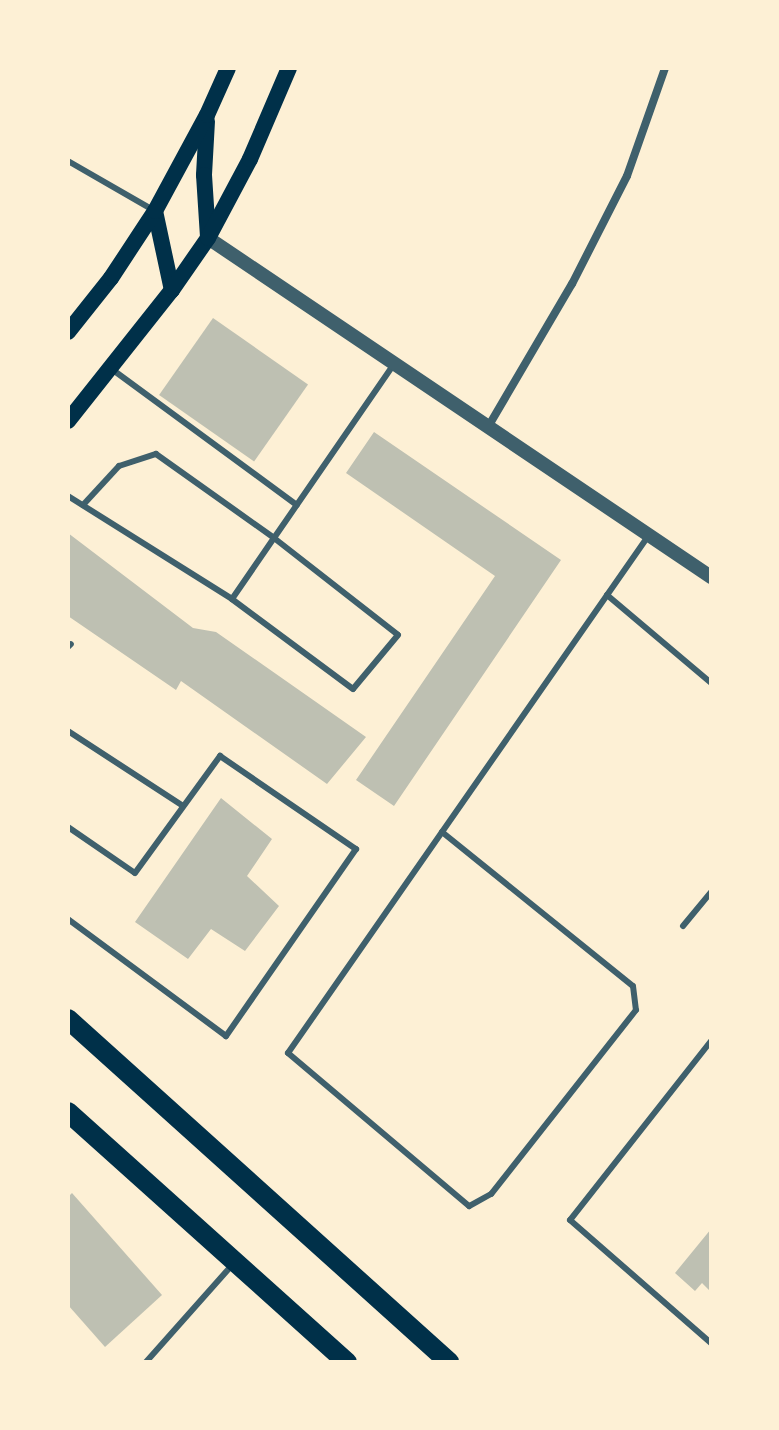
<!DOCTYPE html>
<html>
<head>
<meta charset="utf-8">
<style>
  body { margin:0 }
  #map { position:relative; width:779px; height:1430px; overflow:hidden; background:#fdf0d5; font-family:Mulish,sans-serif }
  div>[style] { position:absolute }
  .building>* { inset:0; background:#bec0b2; transform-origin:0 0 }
  .service>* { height:6px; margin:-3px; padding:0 3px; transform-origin:3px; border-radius:3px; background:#3f606c }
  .minor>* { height:8px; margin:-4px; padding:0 4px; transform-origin:4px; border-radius:4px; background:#3f606c }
  .tertiary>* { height:14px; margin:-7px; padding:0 7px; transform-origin:7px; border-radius:7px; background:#3f606c }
  .secondary>* { height:16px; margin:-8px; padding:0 8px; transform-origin:8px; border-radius:8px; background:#003049 }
  .primary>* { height:20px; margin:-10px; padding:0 10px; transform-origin:10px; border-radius:10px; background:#003049 }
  span { translate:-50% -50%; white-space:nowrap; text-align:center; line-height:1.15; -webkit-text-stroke:8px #fdf0d5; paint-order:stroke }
  .frame { position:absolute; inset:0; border:70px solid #fdf0d5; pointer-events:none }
</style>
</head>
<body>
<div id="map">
  <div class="building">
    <i style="left:213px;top:318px;width:116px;height:94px;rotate:35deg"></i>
    <i style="clip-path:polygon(374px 432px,561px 560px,394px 806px,356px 780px,495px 576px,346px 473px)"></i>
    <i style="clip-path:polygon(68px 533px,193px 628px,216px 632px,366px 737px,327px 784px,181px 681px,176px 690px,68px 616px)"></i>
    <i style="clip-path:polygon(221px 798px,272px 839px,247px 876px,279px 906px,245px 951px,211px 929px,188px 959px,135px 922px)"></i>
    <i style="clip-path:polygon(72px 1193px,162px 1295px,105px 1347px,68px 1305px,68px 1197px)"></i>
    <i style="clip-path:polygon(711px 1229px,711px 1292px,702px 1283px,695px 1291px,675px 1273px)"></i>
  </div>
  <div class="service">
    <i style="left:68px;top:161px;width:100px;rotate:29.9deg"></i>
    <i style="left:113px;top:370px;width:228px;rotate:36.3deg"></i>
    <i style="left:68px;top:496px;width:194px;rotate:32.1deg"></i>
    <i style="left:83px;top:505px;width:53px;rotate:-47.3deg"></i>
    <i style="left:119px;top:466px;width:39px;rotate:-18deg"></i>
    <i style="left:156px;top:454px;width:145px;rotate:35.4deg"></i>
    <i style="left:274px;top:538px;width:157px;rotate:38deg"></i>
    <i style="left:398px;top:635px;width:70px;rotate:129.8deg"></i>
    <i style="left:353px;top:689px;width:151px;rotate:-143.4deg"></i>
    <i style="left:232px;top:599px;width:74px;rotate:-55.5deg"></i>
    <i style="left:274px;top:538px;width:211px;rotate:-55.4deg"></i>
    <i style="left:607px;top:595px;width:136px;rotate:40.2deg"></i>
    <i style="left:68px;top:647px;width:4px;rotate:-45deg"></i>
    <i style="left:68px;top:731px;width:137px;rotate:33.1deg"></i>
    <i style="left:68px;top:827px;width:81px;rotate:34.5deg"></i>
    <i style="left:135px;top:873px;width:145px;rotate:-54deg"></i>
    <i style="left:220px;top:756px;width:165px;rotate:34.4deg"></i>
    <i style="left:356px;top:849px;width:228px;rotate:124.8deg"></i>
    <i style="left:226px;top:1036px;width:197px;rotate:-143.5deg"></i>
    <i style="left:442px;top:832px;width:245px;rotate:38.9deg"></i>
    <i style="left:633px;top:986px;width:24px;rotate:83deg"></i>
    <i style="left:636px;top:1010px;width:234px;rotate:128.2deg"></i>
    <i style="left:491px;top:1194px;width:25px;rotate:151deg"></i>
    <i style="left:469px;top:1206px;width:237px;rotate:-139.8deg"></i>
    <i style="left:288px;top:1053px;width:631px;rotate:-55.13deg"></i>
    <i style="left:683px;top:926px;width:44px;rotate:-50.5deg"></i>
    <i style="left:711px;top:1041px;width:228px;rotate:128.2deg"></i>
    <i style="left:570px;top:1220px;width:187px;rotate:41.1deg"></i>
    <i style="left:146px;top:1362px;width:130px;rotate:-48.4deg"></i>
  </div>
  <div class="minor">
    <i style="left:488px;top:427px;width:166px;rotate:-59.6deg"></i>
    <i style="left:572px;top:284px;width:121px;rotate:-63deg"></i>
    <i style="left:627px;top:176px;width:114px;rotate:-70.6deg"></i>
  </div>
  <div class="tertiary">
    <i style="left:208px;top:238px;width:607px;rotate:33.98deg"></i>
  </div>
  <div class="secondary">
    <i style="left:207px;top:121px;width:54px;rotate:93.2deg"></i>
    <i style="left:204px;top:175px;width:62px;rotate:86.3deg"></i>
    <i style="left:155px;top:211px;width:81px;rotate:77.9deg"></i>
    <i style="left:68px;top:332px;width:69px;rotate:-51.5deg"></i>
    <i style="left:111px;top:278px;width:80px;rotate:-56.7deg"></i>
    <i style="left:155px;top:211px;width:109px;rotate:-61.6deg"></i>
    <i style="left:207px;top:115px;width:51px;rotate:-65.9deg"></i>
    <i style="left:68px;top:421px;width:167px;rotate:-51.6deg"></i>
    <i style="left:172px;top:290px;width:63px;rotate:-55.3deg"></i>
    <i style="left:208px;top:238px;width:89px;rotate:-62deg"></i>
    <i style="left:250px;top:159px;width:99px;rotate:-66.8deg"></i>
  </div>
  <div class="primary">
    <i style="left:68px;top:1019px;width:513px;rotate:42deg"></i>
    <i style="left:68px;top:1112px;width:375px;rotate:41.9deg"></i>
  </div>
  <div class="frame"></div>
</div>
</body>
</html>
